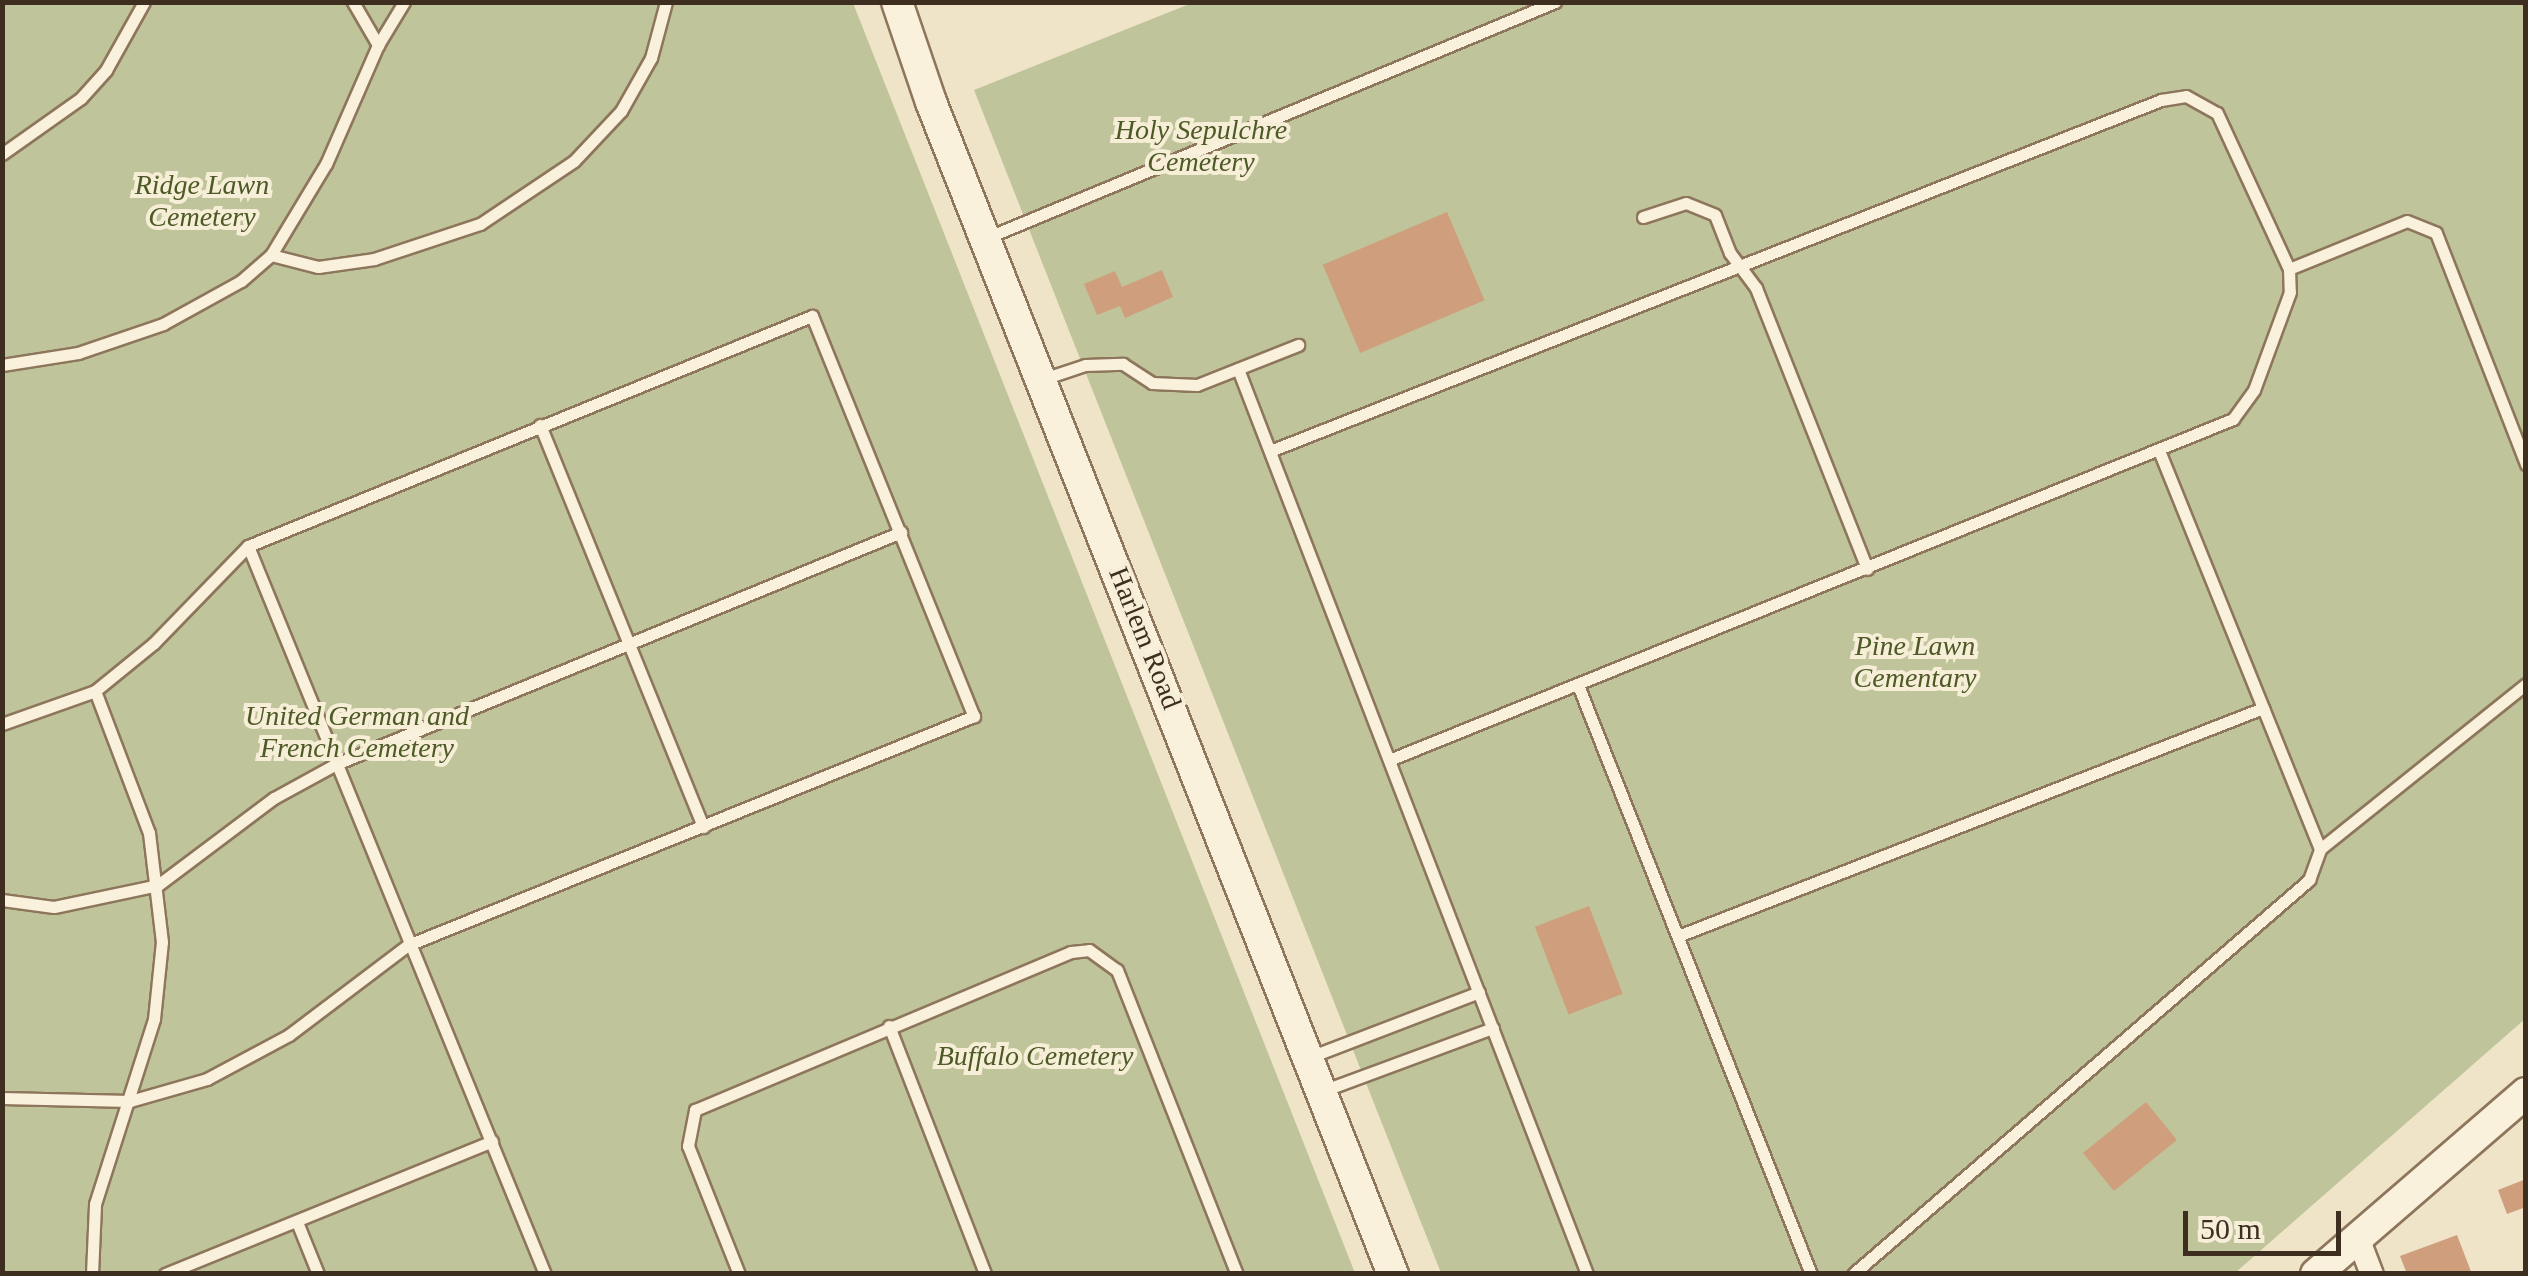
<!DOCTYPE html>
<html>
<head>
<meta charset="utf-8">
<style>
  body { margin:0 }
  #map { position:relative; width:2528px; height:1276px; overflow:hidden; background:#f0e4c8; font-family:Georgia,serif }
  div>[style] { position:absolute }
  .cemetery>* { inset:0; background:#bfc49a }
  .building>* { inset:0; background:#cf9f7d; transform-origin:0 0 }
  .roads { filter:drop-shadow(2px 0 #8d765c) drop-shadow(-2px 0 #8d765c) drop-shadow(0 2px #8d765c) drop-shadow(0 -2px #8d765c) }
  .service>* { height:11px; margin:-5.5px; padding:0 5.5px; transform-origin:5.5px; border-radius:5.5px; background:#faf1dc }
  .minor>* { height:22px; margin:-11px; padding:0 11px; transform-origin:11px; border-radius:11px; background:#faf1dc }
  .secondary>* { height:30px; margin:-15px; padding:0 15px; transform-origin:15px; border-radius:15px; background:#faf1dc }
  span { translate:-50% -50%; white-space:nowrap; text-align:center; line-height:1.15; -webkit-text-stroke:8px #f7eed8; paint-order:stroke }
  .park-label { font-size:28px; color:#4d5a26; font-style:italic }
  .street-label { font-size:28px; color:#3d2e20 }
  .frame { position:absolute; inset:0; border:5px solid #3d2e20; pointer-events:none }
  .scale { position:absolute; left:2183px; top:1211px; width:158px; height:45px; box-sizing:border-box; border:5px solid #3d2e20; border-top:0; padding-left:12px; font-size:30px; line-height:35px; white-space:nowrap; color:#3d2e20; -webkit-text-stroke:8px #f7eed8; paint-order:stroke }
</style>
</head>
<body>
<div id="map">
  <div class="cemetery">
    <i style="clip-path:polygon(2px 3px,853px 3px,1355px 1273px,3px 1273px)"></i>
    <i style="clip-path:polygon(1192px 3px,2525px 3px,2525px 1019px,2235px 1273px,1441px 1273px,974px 90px)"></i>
  </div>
  <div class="building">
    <i style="left:1447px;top:212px;width:96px;height:135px;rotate:67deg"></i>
    <i style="clip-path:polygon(1162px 270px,1173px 297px,1125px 318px,1120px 306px,1097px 315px,1084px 284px,1115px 271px,1122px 287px)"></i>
    <i style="left:1589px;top:906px;width:94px;height:58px;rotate:69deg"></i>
    <i style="left:2146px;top:1102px;width:49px;height:81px;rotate:51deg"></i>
    <i style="clip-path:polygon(2526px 1179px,2526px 1207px,2507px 1214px,2498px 1190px)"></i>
    <i style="clip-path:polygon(2457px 1235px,2472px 1274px,2407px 1274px,2400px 1256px)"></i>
  </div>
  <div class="roads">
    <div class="service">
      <i style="left:353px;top:2px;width:50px;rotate:59.8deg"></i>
      <i style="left:2px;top:154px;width:97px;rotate:-35.3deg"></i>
      <i style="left:81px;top:98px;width:38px;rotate:-48deg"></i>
      <i style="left:106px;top:70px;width:78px;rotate:-60.8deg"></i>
      <i style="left:1643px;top:217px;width:45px;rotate:-18deg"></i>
      <i style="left:1686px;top:203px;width:31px;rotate:22deg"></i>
      <i style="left:1715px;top:215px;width:41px;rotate:68.5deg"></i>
      <i style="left:1730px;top:253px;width:44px;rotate:53.4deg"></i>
      <i style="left:1756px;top:288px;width:302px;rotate:68.4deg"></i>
      <i style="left:986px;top:238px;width:616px;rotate:-22.53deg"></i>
      <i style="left:271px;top:255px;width:106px;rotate:-58.9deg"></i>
      <i style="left:326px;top:164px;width:130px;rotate:-66.4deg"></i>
      <i style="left:378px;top:45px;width:50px;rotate:-58.8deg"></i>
      <i style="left:2289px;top:269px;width:127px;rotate:-22.1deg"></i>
      <i style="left:2407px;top:221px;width:31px;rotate:22deg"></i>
      <i style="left:2436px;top:233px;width:248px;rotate:68.7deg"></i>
      <i style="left:2px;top:365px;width:77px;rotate:-9deg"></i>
      <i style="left:78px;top:353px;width:90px;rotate:-18.8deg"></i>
      <i style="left:163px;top:324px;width:89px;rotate:-28.9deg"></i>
      <i style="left:241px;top:281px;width:40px;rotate:-41deg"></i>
      <i style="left:271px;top:255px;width:49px;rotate:14.3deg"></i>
      <i style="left:318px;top:267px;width:57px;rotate:-8.1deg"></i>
      <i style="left:374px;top:259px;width:112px;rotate:-18.3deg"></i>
      <i style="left:480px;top:224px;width:113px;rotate:-33.8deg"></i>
      <i style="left:574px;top:161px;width:69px;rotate:-46.8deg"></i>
      <i style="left:621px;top:111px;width:61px;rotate:-60.5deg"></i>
      <i style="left:651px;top:58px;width:58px;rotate:-75deg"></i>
      <i style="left:1238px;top:369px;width:970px;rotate:68.91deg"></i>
      <i style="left:1043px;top:379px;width:44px;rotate:-18.4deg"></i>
      <i style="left:1085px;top:365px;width:38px;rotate:-2deg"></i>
      <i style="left:1123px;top:364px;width:35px;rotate:33deg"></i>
      <i style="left:1152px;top:383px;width:45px;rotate:2.5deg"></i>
      <i style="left:1197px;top:385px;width:109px;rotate:-21.6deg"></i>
      <i style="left:540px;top:425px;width:434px;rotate:67.9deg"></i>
      <i style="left:1270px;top:451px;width:958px;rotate:-21.5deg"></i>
      <i style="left:2161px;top:100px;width:25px;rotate:-9deg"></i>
      <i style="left:2186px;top:96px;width:35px;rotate:29deg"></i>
      <i style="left:2217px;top:113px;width:172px;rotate:65.2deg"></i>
      <i style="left:2289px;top:269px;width:23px;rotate:88deg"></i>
      <i style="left:2290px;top:292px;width:104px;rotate:110.2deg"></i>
      <i style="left:2254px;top:390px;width:36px;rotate:126deg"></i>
      <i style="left:2233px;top:419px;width:910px;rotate:158deg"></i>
      <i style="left:248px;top:546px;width:786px;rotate:67.81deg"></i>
      <i style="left:1578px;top:685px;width:633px;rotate:68.42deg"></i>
      <i style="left:2px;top:724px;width:99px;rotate:-19.5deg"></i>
      <i style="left:95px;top:691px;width:76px;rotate:-39.1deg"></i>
      <i style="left:154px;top:643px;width:135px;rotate:-45.9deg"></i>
      <i style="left:248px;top:546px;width:609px;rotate:-22.19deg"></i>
      <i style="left:812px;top:316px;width:432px;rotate:68deg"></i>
      <i style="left:974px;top:716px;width:611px;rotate:157.97deg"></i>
      <i style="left:408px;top:945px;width:149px;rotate:142.9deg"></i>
      <i style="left:289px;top:1035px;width:93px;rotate:151.8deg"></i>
      <i style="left:207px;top:1079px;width:80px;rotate:164.1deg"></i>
      <i style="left:130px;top:1101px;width:128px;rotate:-178.7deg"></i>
      <i style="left:2320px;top:849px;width:264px;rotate:-38.7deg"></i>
      <i style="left:2px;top:900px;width:52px;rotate:7.7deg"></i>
      <i style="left:54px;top:907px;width:106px;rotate:-11.9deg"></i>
      <i style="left:158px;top:885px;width:145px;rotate:-36.9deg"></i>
      <i style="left:274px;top:798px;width:71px;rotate:-28.7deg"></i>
      <i style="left:336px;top:764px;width:611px;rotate:-22.32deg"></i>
      <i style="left:1678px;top:936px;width:628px;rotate:-21.29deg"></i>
      <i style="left:889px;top:1026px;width:266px;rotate:68.8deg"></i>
      <i style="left:1310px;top:1057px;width:181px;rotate:-21deg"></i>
      <i style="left:1325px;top:1090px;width:179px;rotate:-20.3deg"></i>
      <i style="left:297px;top:1222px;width:56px;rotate:68deg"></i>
      <i style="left:92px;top:1274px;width:70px;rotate:-87.5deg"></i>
      <i style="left:95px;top:1204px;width:194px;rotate:-72.3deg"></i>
      <i style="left:154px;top:1019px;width:77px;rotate:-84.1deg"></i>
      <i style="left:162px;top:942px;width:110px;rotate:-96.8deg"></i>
      <i style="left:149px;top:833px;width:152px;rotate:-110.8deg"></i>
      <i style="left:165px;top:1274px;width:353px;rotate:-22.1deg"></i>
      <i style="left:739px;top:1274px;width:138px;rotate:-111.7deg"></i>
      <i style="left:688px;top:1146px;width:37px;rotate:-79deg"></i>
      <i style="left:695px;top:1110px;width:408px;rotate:-22.8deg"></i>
      <i style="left:1071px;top:952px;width:18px;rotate:-6deg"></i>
      <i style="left:1089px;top:950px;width:34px;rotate:36deg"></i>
      <i style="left:1117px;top:970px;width:327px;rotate:68.5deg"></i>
      <i style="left:1853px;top:1274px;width:603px;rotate:-40.83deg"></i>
      <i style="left:2309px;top:880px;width:33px;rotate:-70deg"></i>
      <i style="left:2320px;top:849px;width:428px;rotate:-112deg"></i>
    </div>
    <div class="minor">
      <i style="left:2358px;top:1238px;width:39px;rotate:69deg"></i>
    </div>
    <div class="secondary">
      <i style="left:897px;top:2px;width:106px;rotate:71.2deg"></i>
      <i style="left:931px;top:102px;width:1260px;rotate:68.49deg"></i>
      <i style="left:2316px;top:1274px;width:277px;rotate:-40.8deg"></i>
    </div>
  </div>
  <div class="park-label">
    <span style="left:1201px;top:146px">Holy Sepulchre<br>Cemetery</span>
    <span style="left:202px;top:201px">Ridge Lawn<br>Cemetery</span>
    <span style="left:1915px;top:662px">Pine Lawn<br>Cementary</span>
    <span style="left:357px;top:732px">United German and<br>French Cemetery</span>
    <span style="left:1035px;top:1056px">Buffalo Cemetery</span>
  </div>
  <div class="street-label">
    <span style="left:1145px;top:638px;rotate:68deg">Harlem Road</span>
  </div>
  <div class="frame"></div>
  <div class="scale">50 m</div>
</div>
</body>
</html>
